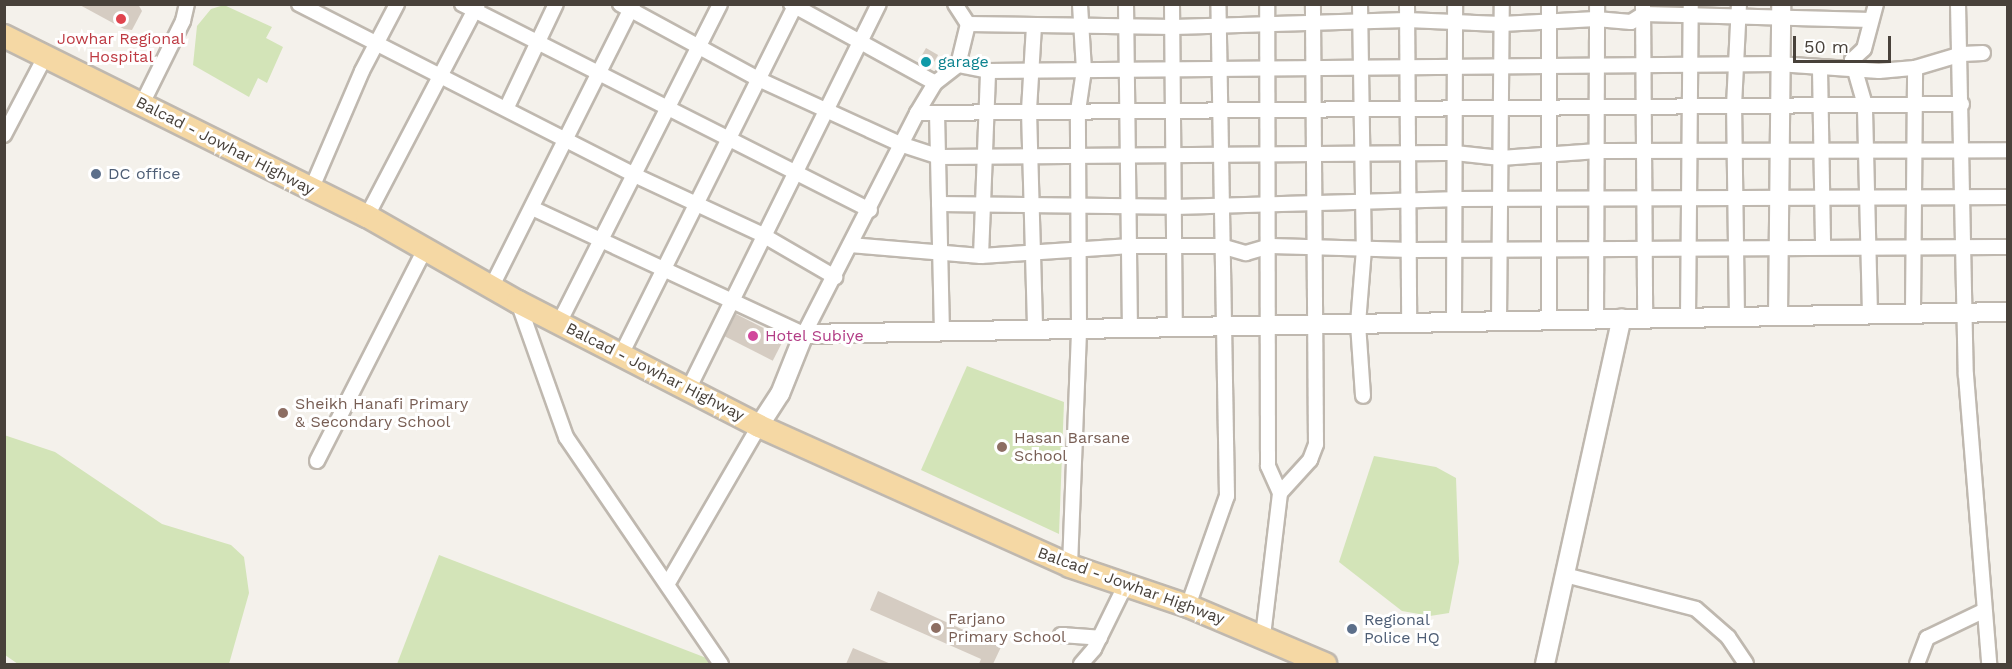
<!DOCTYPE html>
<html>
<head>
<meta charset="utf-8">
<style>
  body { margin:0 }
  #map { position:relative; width:2012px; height:669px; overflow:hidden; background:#f4f1eb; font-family:"Work Sans",sans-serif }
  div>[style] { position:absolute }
  .green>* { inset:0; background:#d3e4b8 }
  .building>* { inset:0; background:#d5ccc2; transform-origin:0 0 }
  .roads { filter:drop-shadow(2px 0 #bfb8af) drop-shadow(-2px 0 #bfb8af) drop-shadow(0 2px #bfb8af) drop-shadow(0 -2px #bfb8af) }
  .minor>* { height:14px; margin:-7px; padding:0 7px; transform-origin:7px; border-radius:7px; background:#fff }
  .tertiary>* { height:18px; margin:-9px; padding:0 9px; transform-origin:9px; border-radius:9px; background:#fff }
  .primary>* { height:22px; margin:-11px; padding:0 11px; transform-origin:11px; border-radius:11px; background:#f5d8a4 }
  .dots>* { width:16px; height:16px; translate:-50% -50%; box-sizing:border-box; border:3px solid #fff; border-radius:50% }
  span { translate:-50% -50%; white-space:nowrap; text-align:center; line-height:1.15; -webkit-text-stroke:6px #fff; paint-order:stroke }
  .health-label { font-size:16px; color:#be3a42 }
  .culture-label { font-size:16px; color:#0d838f }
  .left { translate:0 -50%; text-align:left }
  .street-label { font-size:16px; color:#48413a }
  .service-label { font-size:16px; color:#4e5e75 }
  .hotel-label { font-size:16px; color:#b23c85 }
  .education-label { font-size:16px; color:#785e54 }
  .frame { position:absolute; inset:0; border:6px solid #48413a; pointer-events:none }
  .scale { position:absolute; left:1793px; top:36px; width:98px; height:27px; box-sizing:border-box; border:3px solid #48413a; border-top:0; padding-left:8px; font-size:18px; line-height:21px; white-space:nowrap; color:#48413a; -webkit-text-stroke:4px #fff; paint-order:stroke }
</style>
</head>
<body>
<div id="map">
  <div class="green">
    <i style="clip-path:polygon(224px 5px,272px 27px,266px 38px,283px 47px,267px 83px,258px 78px,249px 97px,193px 65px,197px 26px,211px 9px)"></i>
    <i style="clip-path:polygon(967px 366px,1064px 402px,1059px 534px,921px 470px)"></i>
    <i style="clip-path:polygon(4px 435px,55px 452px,162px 524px,231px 545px,244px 557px,249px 593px,229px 664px,18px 664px,5px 655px)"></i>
    <i style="clip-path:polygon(1374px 456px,1436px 467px,1456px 478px,1459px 562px,1449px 613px,1430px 616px,1402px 611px,1339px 562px)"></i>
    <i style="clip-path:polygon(439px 555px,722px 664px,397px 664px)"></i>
  </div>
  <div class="building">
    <i style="clip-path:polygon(78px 4px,138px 4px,142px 11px,132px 30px,124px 29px)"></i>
    <i style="left:926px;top:48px;width:14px;height:17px;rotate:30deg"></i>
    <i style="left:736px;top:314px;width:54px;height:25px;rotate:27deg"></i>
    <i style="clip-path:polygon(878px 591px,1001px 647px,993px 664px,979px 664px,981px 659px,870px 610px)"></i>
    <i style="clip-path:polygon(853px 648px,891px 664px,846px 664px)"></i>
  </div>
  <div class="roads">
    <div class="minor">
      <i style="left:299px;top:4px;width:374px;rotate:27deg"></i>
      <i style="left:632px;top:174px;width:142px;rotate:24.9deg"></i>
      <i style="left:761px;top:234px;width:86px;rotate:30.2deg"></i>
      <i style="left:462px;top:4px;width:457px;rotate:26.8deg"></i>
      <i style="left:620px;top:4px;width:157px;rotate:28.5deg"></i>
      <i style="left:758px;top:79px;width:156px;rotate:24.6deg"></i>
      <i style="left:900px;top:144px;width:42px;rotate:18deg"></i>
      <i style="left:940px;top:157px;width:515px;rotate:-0.45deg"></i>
      <i style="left:1455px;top:153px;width:46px;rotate:6.2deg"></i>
      <i style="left:1501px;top:158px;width:97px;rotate:-4.1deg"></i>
      <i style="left:1598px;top:151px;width:410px;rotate:-0.1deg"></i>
      <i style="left:791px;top:4px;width:164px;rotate:28.7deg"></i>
      <i style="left:955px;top:4px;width:24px;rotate:57deg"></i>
      <i style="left:1126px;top:4px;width:324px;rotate:89.3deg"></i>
      <i style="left:1172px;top:4px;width:323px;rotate:89.5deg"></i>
      <i style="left:1360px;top:4px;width:245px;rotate:89.1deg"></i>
      <i style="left:1364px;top:249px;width:75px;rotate:94.6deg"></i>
      <i style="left:1358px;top:324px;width:72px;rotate:86deg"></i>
      <i style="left:1407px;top:4px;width:319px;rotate:89.6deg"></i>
      <i style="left:1643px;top:4px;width:314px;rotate:89.6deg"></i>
      <i style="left:1958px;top:4px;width:371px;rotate:88.8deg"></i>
      <i style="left:1966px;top:375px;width:290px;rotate:85.4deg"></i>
      <i style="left:968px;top:24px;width:206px;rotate:0.8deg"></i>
      <i style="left:1174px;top:27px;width:233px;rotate:-1.7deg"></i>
      <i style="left:1407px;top:20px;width:95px;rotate:2.4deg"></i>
      <i style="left:1502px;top:24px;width:94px;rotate:-3deg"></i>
      <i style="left:1596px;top:19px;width:35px;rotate:5deg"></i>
      <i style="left:1631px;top:22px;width:15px;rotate:-32deg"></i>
      <i style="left:1644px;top:14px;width:227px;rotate:1.5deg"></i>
      <i style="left:1034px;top:26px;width:85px;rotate:93.4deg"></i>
      <i style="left:1029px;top:111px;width:219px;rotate:88.4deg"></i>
      <i style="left:958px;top:65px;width:31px;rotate:11deg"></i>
      <i style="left:988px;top:71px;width:790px;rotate:-0.51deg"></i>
      <i style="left:1778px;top:64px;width:101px;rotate:4deg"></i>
      <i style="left:1879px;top:71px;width:36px;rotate:-5deg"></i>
      <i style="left:1915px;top:68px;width:49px;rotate:-16.6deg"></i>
      <i style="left:1962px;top:54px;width:21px;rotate:-3deg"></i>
      <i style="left:1820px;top:69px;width:178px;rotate:89deg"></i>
      <i style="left:142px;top:104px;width:93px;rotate:-63.7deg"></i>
      <i style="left:183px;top:21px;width:17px;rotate:-77deg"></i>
      <i style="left:507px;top:107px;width:114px;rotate:-64.6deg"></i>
      <i style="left:917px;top:113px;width:1045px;rotate:-0.49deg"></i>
      <i style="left:937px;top:113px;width:217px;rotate:88.7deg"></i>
      <i style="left:4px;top:135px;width:88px;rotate:-62.3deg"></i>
      <i style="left:311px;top:190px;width:129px;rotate:-66.8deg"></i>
      <i style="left:362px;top:71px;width:76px;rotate:-62.4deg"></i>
      <i style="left:939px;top:204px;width:235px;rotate:0.7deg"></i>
      <i style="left:1174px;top:207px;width:281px;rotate:-1.6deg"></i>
      <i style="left:1455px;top:199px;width:553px;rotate:-0.21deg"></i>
      <i style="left:532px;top:208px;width:300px;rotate:24.9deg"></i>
      <i style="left:804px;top:334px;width:248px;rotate:-62.9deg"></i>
      <i style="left:917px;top:113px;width:35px;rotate:-59deg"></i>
      <i style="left:935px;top:83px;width:29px;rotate:-38deg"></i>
      <i style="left:958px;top:65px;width:42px;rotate:-76.3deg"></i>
      <i style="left:367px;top:216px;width:239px;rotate:-62.4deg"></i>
      <i style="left:850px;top:245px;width:131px;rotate:4.8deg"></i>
      <i style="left:981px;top:256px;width:150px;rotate:-3.8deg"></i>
      <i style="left:1131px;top:246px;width:90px"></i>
      <i style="left:1221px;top:246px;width:26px;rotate:16deg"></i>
      <i style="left:1246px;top:253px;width:26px;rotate:-16deg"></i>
      <i style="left:1271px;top:246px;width:140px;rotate:1.6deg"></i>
      <i style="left:1411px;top:250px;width:597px;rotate:-0.29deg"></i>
      <i style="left:981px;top:256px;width:185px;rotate:-87.8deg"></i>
      <i style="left:492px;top:286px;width:315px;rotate:-63.4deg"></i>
      <i style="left:518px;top:302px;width:143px;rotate:70.4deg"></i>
      <i style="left:566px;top:437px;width:275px;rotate:55.7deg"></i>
      <i style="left:1913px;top:311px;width:243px;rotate:-89.5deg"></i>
      <i style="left:1870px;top:314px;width:209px;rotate:-91.4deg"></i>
      <i style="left:1865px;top:105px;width:47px;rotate:-106.1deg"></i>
      <i style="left:1852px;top:60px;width:16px;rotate:-43deg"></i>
      <i style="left:1864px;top:49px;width:47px;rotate:-75.1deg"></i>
      <i style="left:1737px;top:317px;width:211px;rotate:-90.8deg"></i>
      <i style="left:1734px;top:106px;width:102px;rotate:-87.2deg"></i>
      <i style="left:1596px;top:318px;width:314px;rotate:-89.8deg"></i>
      <i style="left:1688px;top:318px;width:314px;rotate:-89.5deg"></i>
      <i style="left:1549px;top:320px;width:316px;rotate:-90deg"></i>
      <i style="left:1499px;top:321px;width:317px;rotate:-89.5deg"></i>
      <i style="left:1454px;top:322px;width:318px;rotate:-89.8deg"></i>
      <i style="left:559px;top:323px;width:357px;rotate:-63.2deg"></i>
      <i style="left:621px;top:355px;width:392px;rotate:-63.5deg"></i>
      <i style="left:689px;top:388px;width:428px;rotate:-63.7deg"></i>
      <i style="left:317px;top:461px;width:240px;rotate:-63deg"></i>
      <i style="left:1280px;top:493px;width:45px;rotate:-47.7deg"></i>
      <i style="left:1310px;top:460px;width:17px;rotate:-69deg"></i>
      <i style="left:1316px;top:444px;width:440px;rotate:-90.4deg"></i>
      <i style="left:1070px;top:566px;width:237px;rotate:-87.8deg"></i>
      <i style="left:1079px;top:329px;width:218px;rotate:-90.3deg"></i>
      <i style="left:1078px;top:111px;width:41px;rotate:-81.7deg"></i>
      <i style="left:1084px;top:70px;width:66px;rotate:-93.5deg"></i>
      <i style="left:1565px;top:575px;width:135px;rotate:14.5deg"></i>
      <i style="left:1696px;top:609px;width:43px;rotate:41.2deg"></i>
      <i style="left:1728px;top:637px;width:32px;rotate:56deg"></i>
      <i style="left:668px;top:583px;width:181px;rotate:-59.9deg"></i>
      <i style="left:1188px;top:606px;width:117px;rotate:-70.5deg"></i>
      <i style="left:1227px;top:496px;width:492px;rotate:-91deg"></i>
      <i style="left:1061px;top:635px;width:39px;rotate:4deg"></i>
      <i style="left:1263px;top:636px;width:144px;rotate:-83.2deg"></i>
      <i style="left:1280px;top:493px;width:30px;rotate:-114deg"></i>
      <i style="left:1268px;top:466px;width:462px;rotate:-90.1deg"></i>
      <i style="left:1081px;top:664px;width:20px;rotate:-49deg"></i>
      <i style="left:1094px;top:649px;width:75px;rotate:-63.8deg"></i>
      <i style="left:1917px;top:664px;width:28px;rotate:-69deg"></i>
      <i style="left:1927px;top:638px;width:60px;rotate:-25.7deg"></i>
    </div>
    <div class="tertiary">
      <i style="left:1778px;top:316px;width:312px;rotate:-89.4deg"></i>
      <i style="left:759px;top:426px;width:38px;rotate:-57deg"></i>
      <i style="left:780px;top:394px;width:65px;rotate:-68.2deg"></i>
      <i style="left:804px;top:334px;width:1204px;rotate:-1.05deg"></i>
      <i style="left:1545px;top:664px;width:354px;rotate:-77.5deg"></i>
    </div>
    <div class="primary">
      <i style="left:4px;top:36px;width:405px;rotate:26.4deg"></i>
      <i style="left:367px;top:216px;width:174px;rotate:29.7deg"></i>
      <i style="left:518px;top:302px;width:271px;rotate:27.2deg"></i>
      <i style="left:759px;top:426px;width:341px;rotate:24.2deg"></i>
      <i style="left:1070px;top:566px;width:125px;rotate:18.7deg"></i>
      <i style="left:1188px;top:606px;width:149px;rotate:22.9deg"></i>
    </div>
  </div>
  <div class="dots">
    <i style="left:121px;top:19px;background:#e0444e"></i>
    <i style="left:926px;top:62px;background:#0f9aa8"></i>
    <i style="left:96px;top:174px;background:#5c6f8a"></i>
    <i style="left:753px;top:336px;background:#d1479c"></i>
    <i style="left:283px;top:413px;background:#8d6e63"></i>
    <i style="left:1002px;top:447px;background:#8d6e63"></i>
    <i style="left:936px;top:628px;background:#8d6e63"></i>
    <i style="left:1352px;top:629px;background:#5c6f8a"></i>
  </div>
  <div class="health-label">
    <span style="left:121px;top:48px">Jowhar Regional<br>Hospital</span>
  </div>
  <div class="culture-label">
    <span class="left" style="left:938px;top:62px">garage</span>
  </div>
  <div class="street-label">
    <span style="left:225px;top:146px;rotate:27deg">Balcad - Jowhar Highway</span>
    <span style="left:655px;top:372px;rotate:27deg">Balcad - Jowhar Highway</span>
    <span style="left:1131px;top:586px;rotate:20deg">Balcad - Jowhar Highway</span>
  </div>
  <div class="service-label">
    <span class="left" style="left:108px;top:174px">DC office</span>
    <span class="left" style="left:1364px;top:629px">Regional<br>Police HQ</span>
  </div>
  <div class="hotel-label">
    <span class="left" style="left:765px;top:336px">Hotel Subiye</span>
  </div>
  <div class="education-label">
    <span class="left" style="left:295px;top:413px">Sheikh Hanafi Primary<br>&amp; Secondary School</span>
    <span class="left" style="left:1014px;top:447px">Hasan Barsane<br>School</span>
    <span class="left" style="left:948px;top:628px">Farjano<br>Primary School</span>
  </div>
  <div class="frame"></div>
  <div class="scale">50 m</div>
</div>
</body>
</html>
